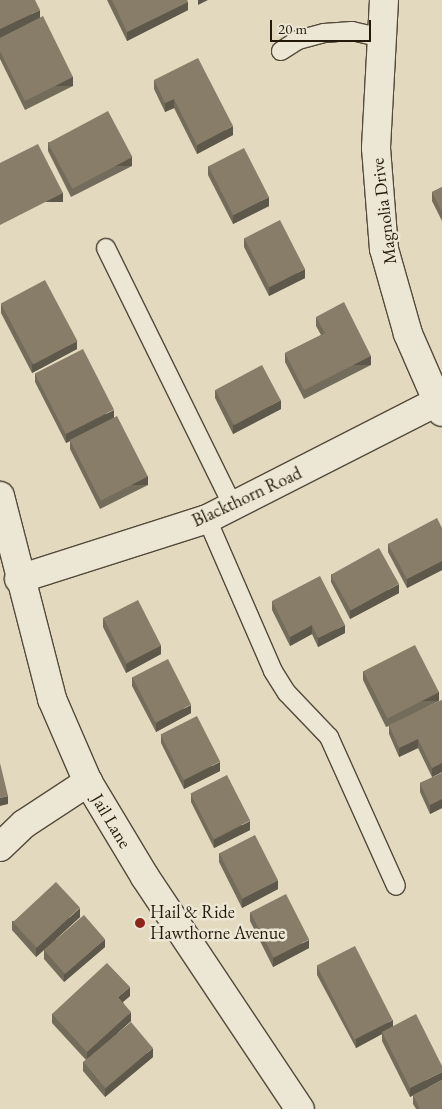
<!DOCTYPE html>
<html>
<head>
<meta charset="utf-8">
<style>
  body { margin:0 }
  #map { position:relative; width:442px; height:1109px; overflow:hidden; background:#e2d9bf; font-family:"EB Garamond",serif }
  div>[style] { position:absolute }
  .roads { filter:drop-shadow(1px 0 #544a39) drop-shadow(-1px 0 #544a39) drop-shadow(0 1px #544a39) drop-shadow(0 -1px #544a39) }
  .lane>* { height:18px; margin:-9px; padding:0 9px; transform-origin:9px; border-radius:9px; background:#ece6d5 }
  .street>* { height:28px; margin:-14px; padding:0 14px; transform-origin:14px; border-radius:14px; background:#ece6d5 }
  .secondary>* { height:28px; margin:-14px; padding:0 14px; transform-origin:14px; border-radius:14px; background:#ece6d5 }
  .wall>* { inset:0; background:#746c5a }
  .shaded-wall>* { inset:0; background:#5e584a; transform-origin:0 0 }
  .building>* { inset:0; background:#877d69; transform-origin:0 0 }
  .dots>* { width:14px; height:14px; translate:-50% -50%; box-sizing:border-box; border:2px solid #ece6d5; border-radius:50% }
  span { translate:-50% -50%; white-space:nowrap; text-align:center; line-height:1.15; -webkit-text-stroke:5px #ece6d5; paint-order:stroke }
  .street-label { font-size:18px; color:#241a0c }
  .poi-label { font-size:18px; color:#241a0c }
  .left { translate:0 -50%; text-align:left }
  .scale { position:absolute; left:270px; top:20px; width:101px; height:22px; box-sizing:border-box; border:2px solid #241a0c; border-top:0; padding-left:6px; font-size:15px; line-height:18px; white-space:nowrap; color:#241a0c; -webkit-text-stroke:4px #ece6d5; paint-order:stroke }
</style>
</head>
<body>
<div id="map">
  <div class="roads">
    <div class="lane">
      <i style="left:281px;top:51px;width:20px;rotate:-33deg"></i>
      <i style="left:298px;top:40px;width:27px;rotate:-15deg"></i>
      <i style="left:324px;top:33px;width:28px;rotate:-4deg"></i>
      <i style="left:352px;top:31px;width:31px;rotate:13deg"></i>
      <i style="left:106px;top:248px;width:288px;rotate:63.8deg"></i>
      <i style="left:207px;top:519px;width:166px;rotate:66.5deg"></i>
      <i style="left:273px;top:671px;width:26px;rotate:58deg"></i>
      <i style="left:287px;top:693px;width:61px;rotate:46.3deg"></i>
      <i style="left:329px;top:737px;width:163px;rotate:65.8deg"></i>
    </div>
    <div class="street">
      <i style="left:384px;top:0;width:148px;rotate:93.1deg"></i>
      <i style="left:376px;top:148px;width:101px;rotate:85.5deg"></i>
      <i style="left:384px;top:249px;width:88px;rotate:74.2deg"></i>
      <i style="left:408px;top:334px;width:85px;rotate:66.4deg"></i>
      <i style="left:19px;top:579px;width:197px;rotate:-17.7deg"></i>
      <i style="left:207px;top:519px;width:258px;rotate:-27deg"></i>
      <i style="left:0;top:847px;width:33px;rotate:-44deg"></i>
      <i style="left:24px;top:824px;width:77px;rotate:-33.3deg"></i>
    </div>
    <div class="secondary">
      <i style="left:0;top:496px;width:210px;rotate:75.6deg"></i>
      <i style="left:52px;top:699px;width:90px;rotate:66.6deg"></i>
      <i style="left:88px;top:782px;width:111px;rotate:59deg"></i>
      <i style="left:145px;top:877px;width:279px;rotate:56.3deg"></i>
    </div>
  </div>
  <div class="wall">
    <i style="clip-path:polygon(0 0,40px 18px,73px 86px,25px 110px,0 59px)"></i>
    <i style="clip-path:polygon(107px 0,187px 0,188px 10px,127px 41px)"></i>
    <i style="clip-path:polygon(154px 80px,233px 135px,197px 154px,174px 108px,165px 112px,154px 89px)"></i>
    <i style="clip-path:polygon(48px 142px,132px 166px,71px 197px,48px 151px)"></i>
    <i style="clip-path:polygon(208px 166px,269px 206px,233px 224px,208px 175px)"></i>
    <i style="clip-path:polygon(442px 187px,442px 221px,432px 201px,432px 192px)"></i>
    <i style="clip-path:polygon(244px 238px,305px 278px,269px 296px,244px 247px)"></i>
    <i style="clip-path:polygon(1px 304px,77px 349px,32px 373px,1px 313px)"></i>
    <i style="clip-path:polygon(316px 317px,371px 365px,304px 399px,285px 362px,285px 353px,321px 335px,316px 326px)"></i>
    <i style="clip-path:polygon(35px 373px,114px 418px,148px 485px,100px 509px,70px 449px,70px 441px,66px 443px,35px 382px)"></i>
    <i style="clip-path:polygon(215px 390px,281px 409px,233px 434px,215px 398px)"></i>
    <i style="clip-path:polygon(442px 528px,442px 570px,407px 588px,388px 552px,388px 544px)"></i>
    <i style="clip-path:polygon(331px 574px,399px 593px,350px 619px,331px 582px)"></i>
    <i style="clip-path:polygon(272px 601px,345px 633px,318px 647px,312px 634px,290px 646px,272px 610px)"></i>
    <i style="clip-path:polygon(103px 618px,161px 654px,126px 673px,103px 627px)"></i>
    <i style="clip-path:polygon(363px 671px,439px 701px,409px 716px,442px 700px,442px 772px,432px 777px,418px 748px,399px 757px,389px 734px,389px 726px,386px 727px,363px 680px)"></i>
    <i style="clip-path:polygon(132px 677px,191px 713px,156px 732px,132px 686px)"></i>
    <i style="clip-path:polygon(161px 735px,220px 771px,184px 789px,161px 743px)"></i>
    <i style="clip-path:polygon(442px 773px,442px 808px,430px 814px,420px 792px,420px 783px)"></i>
    <i style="clip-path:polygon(191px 794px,250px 830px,214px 848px,191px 802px)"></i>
    <i style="clip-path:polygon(219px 853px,278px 889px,242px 908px,219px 862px)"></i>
    <i style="clip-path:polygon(250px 912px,309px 948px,273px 967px,250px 921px)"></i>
    <i style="clip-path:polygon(80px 917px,56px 939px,105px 947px,64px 982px,44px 959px,44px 950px,36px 957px,12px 930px,12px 921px)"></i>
    <i style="clip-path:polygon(317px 966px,393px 1026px,442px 1109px,416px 1109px,413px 1104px,413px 1095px,410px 1097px,382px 1041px,382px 1034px,356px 1048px,317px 975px)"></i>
    <i style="clip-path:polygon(130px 996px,123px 1002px,131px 1021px,117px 1033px,153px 1057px,105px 1097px,83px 1071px,83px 1062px,86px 1060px,52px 1023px,52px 1014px)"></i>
  </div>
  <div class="shaded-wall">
    <i style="clip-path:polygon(198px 0,208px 0,198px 5px)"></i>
    <i style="clip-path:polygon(188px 2px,188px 10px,127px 41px,127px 32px)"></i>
    <i style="clip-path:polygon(40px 10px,40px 19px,0 38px,0 29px)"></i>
    <i style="left:73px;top:77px;width:9px;height:54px;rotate:90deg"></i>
    <i style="clip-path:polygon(174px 99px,174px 108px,165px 112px,165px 103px)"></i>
    <i style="clip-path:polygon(233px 126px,233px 135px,197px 154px,197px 145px)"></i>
    <i style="left:132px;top:157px;width:9px;height:68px;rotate:90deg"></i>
    <i style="left:63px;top:193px;width:9px;height:71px;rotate:90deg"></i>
    <i style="clip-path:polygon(269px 197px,269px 206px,233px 224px,233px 215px)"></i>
    <i style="clip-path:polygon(305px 269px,305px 278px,269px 296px,269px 287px)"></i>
    <i style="clip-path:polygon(77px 341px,77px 349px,32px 373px,32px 364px)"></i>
    <i style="left:371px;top:356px;width:9px;height:75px;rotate:90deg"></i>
    <i style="clip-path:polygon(281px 400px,281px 409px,233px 434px,233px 425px)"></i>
    <i style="clip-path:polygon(114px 410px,114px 418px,66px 443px,66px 434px)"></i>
    <i style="left:148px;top:476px;width:9px;height:54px;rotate:90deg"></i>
    <i style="clip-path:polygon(442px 561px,442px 570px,407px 588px,407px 579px)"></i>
    <i style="clip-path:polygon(399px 584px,399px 593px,350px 619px,350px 610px)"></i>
    <i style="clip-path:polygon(312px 625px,312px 634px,290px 646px,290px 637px)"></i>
    <i style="clip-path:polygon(345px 625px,345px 633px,318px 647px,318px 638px)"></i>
    <i style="clip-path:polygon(161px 645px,161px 654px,126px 673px,126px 664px)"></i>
    <i style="left:439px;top:692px;width:9px;height:59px;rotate:90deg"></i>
    <i style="clip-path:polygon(191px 705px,191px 713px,156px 732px,156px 723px)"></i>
    <i style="clip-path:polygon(418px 739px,418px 748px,399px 757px,399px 748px)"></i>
    <i style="clip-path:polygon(220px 762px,220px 771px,184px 789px,184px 780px)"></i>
    <i style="clip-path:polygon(442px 763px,442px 772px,432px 777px,432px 768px)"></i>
    <i style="clip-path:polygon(8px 796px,8px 804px,0 806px,0 798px)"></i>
    <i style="clip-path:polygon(442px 799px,442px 808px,430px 814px,430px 805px)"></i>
    <i style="clip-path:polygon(250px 821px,250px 830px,214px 848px,214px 840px)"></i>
    <i style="clip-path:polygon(278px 880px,278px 889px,242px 908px,242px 899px)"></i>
    <i style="clip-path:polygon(80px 908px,80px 917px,36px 957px,36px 948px)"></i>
    <i style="clip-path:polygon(105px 939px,105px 947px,64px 982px,64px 974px)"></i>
    <i style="clip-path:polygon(309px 940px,309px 948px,273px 967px,273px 958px)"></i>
    <i style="clip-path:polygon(130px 987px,130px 996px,118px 1006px,118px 997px)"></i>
    <i style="clip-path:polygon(131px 1012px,131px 1021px,87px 1061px,87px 1052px)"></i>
    <i style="clip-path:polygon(393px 1020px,393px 1029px,382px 1032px,382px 1034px,356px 1048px,356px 1039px)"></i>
    <i style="clip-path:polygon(153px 1048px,153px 1057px,105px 1097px,105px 1089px)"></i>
    <i style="clip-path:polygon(442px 1072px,442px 1080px,410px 1097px,410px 1088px)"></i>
  </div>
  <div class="building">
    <i style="clip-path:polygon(0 0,35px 0,40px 10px,0 29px)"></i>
    <i style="clip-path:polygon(112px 0,187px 0,188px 2px,127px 32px)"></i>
    <i style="clip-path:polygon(43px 16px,73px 77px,25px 101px,0 51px,0 38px)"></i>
    <i style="clip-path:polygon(198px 58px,233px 126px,197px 145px,174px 99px,165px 103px,154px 80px)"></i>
    <i style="left:108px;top:111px;width:52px;height:68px;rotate:62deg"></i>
    <i style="clip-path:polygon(38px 144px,63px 193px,0 225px,0 163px)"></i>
    <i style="left:244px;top:148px;width:55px;height:40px;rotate:63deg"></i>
    <i style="clip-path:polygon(442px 187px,442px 212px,432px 192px)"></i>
    <i style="left:280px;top:220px;width:55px;height:40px;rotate:63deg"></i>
    <i style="left:45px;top:280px;width:69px;height:50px;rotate:62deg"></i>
    <i style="clip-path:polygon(344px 302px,371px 356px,304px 390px,285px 353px,325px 333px,316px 317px)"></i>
    <i style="left:83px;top:349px;width:68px;height:54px;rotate:63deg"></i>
    <i style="left:262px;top:365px;width:40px;height:53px;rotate:62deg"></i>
    <i style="left:117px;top:416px;width:68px;height:53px;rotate:63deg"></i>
    <i style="clip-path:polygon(437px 518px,442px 528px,442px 561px,407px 579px,388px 544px)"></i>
    <i style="left:379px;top:548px;width:41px;height:55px;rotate:61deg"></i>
    <i style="clip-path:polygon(320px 576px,345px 625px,318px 638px,312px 625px,290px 637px,272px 601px)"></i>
    <i style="left:138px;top:600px;width:51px;height:39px;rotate:63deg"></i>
    <i style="left:415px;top:645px;width:53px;height:58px;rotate:63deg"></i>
    <i style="left:168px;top:659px;width:51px;height:40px;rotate:63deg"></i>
    <i style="clip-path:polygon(442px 700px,442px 763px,432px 768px,418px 739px,399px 748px,389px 725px)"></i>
    <i style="left:197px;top:716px;width:51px;height:41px;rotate:63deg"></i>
    <i style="clip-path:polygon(0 763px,8px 796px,0 798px)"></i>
    <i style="clip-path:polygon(442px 773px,442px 799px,430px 805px,420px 783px)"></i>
    <i style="left:227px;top:775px;width:51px;height:41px;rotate:63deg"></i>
    <i style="left:255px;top:835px;width:51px;height:40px;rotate:63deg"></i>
    <i style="left:56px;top:882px;width:35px;height:59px;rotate:47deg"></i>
    <i style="left:286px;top:894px;width:51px;height:40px;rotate:63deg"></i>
    <i style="left:84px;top:915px;width:32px;height:53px;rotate:49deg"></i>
    <i style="left:355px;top:946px;width:83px;height:43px;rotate:63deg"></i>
    <i style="clip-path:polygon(107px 963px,130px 987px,118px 997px,131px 1012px,87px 1052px,52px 1014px)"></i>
    <i style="clip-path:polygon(416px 1014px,442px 1066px,442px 1072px,410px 1088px,382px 1032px)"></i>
    <i style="left:131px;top:1022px;width:34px;height:62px;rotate:50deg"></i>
    <i style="clip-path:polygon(442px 1080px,442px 1109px,420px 1109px,413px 1095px)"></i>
  </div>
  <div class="dots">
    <i style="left:140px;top:923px;background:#8f2418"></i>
  </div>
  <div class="street-label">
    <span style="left:384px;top:211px;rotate:-97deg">Magnolia Drive</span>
    <span style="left:247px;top:497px;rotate:-25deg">Blackthorn Road</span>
    <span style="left:111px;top:821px;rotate:59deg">Jail Lane</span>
  </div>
  <div class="poi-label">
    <span class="left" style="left:150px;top:923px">Hail &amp; Ride<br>Hawthorne Avenue</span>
  </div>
  <div class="scale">20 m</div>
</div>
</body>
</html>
